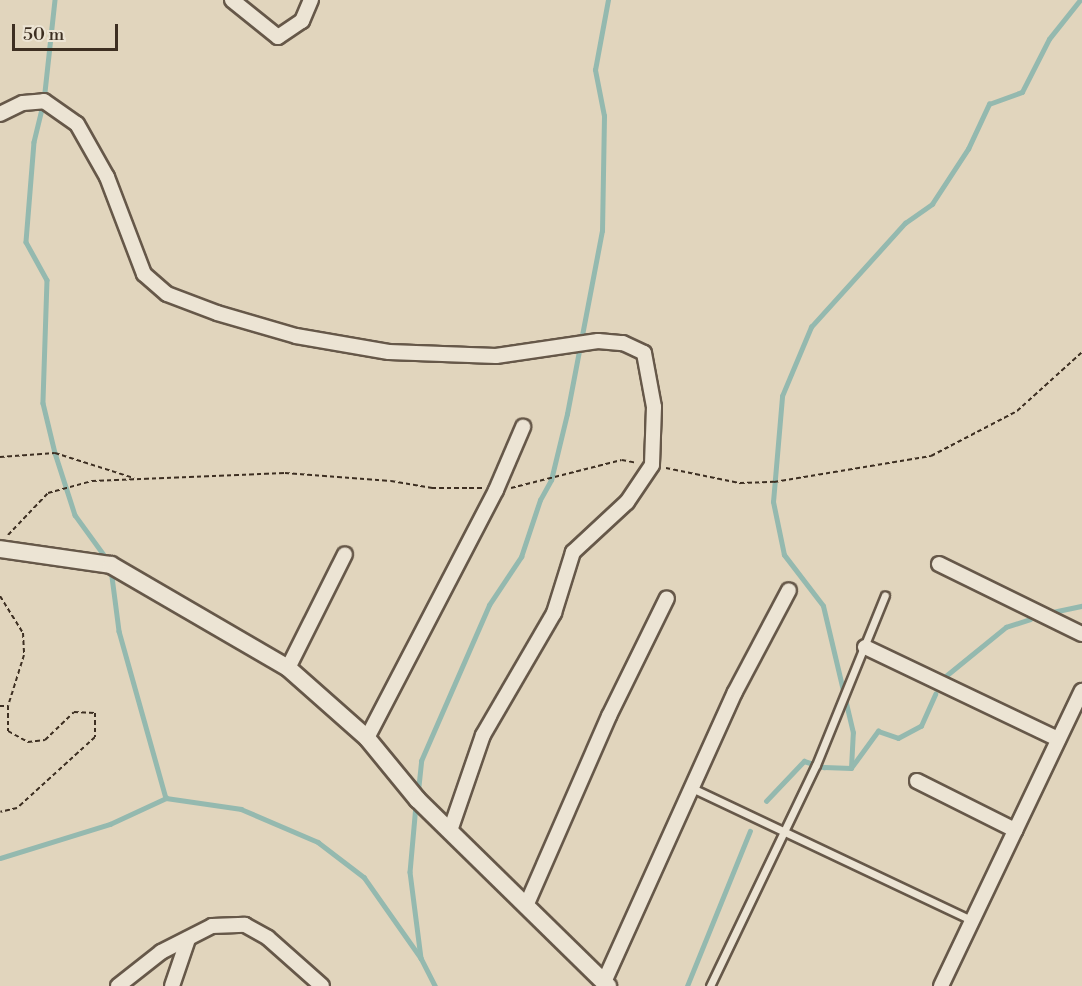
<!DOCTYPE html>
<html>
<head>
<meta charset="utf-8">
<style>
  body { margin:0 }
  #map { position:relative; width:1082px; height:986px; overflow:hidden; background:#e1d5bd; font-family:"Libre Bodoni",serif }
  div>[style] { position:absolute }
  .stream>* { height:4.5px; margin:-2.25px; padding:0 2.25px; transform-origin:2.25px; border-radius:2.25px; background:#94b9af }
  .path>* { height:2px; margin-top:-1px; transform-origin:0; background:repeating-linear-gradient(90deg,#3d2f22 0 4.5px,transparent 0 7.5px) }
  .roads { filter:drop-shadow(2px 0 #665849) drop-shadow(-2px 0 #665849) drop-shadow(0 2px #665849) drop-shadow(0 -2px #665849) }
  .service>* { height:7px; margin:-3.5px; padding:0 3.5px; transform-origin:3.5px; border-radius:3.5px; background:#ece4d4 }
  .minor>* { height:14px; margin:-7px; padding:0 7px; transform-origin:7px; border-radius:7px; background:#ece4d4 }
  .tertiary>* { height:16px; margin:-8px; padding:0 8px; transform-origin:8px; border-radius:8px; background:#ece4d4 }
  span { translate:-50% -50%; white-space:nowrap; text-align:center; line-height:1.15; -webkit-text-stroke:5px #ece4d4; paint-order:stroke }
  .scale { position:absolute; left:12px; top:24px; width:106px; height:27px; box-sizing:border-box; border:3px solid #3d2f22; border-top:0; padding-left:8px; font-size:18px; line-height:21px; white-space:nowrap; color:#3d2f22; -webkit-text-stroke:4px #ece4d4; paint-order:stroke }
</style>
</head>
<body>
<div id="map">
  <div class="stream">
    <i style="left:55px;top:0;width:102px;rotate:96.2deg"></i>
    <i style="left:44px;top:101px;width:42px;rotate:103.7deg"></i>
    <i style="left:34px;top:142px;width:100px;rotate:94.6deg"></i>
    <i style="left:26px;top:242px;width:43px;rotate:61.1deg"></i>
    <i style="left:47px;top:280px;width:123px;rotate:91.9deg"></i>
    <i style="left:43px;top:403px;width:51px;rotate:76.5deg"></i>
    <i style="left:55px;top:453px;width:65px;rotate:72.1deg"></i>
    <i style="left:75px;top:515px;width:54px;rotate:54deg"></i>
    <i style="left:111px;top:569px;width:63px;rotate:82.6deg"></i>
    <i style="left:119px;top:631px;width:173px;rotate:74.3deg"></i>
    <i style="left:1048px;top:613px;width:35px;rotate:-12deg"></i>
    <i style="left:942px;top:679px;width:82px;rotate:-39.1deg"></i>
    <i style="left:1006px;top:627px;width:25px;rotate:-18deg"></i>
    <i style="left:851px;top:768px;width:35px;rotate:-87deg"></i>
    <i style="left:853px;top:733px;width:130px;rotate:-103.3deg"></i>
    <i style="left:823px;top:606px;width:64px;rotate:-127.4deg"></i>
    <i style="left:784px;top:555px;width:54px;rotate:-101.7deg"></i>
    <i style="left:773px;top:502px;width:106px;rotate:-85.1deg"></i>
    <i style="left:782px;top:396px;width:75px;rotate:-67.2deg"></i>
    <i style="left:811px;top:327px;width:140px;rotate:-47.9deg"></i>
    <i style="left:905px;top:223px;width:33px;rotate:-35deg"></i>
    <i style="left:932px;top:204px;width:66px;rotate:-56.8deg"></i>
    <i style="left:968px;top:149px;width:50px;rotate:-65deg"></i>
    <i style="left:989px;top:104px;width:35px;rotate:-20deg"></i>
    <i style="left:1022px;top:92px;width:59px;rotate:-63deg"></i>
    <i style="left:1049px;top:39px;width:50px;rotate:-51.5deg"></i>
    <i style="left:418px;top:791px;width:30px;rotate:-84deg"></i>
    <i style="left:421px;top:761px;width:170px;rotate:-66.4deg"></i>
    <i style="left:489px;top:605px;width:58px;rotate:-56.3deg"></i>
    <i style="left:521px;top:557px;width:60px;rotate:-71.6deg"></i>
    <i style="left:540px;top:500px;width:23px;rotate:-61deg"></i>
    <i style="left:551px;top:480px;width:68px;rotate:-76.4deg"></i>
    <i style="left:567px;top:414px;width:186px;rotate:-79.2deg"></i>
    <i style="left:602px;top:231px;width:115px;rotate:-89deg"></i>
    <i style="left:604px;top:116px;width:47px;rotate:-101.1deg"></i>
    <i style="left:595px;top:70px;width:71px;rotate:-79.5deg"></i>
    <i style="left:766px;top:801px;width:55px;rotate:-46.5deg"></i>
    <i style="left:804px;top:761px;width:21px;rotate:17deg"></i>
    <i style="left:824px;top:767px;width:27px;rotate:2deg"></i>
    <i style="left:851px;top:768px;width:46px;rotate:-53.9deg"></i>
    <i style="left:878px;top:731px;width:21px;rotate:19deg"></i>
    <i style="left:898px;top:738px;width:26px;rotate:-28deg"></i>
    <i style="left:921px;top:726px;width:35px;rotate:-66deg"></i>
    <i style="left:416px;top:805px;width:67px;rotate:95.1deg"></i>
    <i style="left:410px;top:872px;width:87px;rotate:82.7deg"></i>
    <i style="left:0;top:858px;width:115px;rotate:-17.2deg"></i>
    <i style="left:110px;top:824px;width:62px;rotate:-24.9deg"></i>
    <i style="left:166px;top:798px;width:76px;rotate:8.3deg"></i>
    <i style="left:241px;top:809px;width:84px;rotate:23.2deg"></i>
    <i style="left:318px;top:842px;width:58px;rotate:37.3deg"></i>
    <i style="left:364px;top:877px;width:99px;rotate:54.9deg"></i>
    <i style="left:421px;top:958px;width:31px;rotate:63deg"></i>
    <i style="left:687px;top:986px;width:167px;rotate:-67.9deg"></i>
  </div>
  <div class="path">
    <i style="left:0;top:457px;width:55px;rotate:-4.2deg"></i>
    <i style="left:55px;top:453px;width:83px;rotate:17.6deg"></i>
    <i style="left:666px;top:468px;width:76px;rotate:11.5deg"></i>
    <i style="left:740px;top:483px;width:34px;rotate:-2deg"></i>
    <i style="left:774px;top:482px;width:159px;rotate:-9.4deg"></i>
    <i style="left:931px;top:456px;width:97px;rotate:-27.6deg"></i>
    <i style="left:1017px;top:411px;width:88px;rotate:-42.2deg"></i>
    <i style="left:511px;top:488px;width:114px;rotate:-14.2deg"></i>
    <i style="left:622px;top:460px;width:15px;rotate:11deg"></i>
    <i style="left:8px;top:535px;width:58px;rotate:-46.4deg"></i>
    <i style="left:48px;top:493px;width:46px;rotate:-15.3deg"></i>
    <i style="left:92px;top:481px;width:193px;rotate:-2.4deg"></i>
    <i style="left:285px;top:473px;width:106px;rotate:4.3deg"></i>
    <i style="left:391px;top:481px;width:42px;rotate:9.7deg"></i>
    <i style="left:432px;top:488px;width:50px"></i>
    <i style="left:0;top:596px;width:44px;rotate:58.1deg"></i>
    <i style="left:23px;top:633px;width:22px;rotate:87deg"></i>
    <i style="left:24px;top:655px;width:53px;rotate:107.4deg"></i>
    <i style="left:8px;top:706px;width:25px;rotate:90deg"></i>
    <i style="left:8px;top:731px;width:23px;rotate:29deg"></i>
    <i style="left:28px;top:742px;width:17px;rotate:-7deg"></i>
    <i style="left:45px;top:740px;width:40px;rotate:-44deg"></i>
    <i style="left:74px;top:712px;width:21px;rotate:3deg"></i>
    <i style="left:95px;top:713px;width:24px;rotate:90deg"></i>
    <i style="left:95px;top:737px;width:105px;rotate:137.7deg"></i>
    <i style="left:17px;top:808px;width:17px;rotate:167deg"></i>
    <i style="left:0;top:706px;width:8px"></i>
  </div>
  <div class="roads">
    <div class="service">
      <i style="left:692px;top:788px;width:309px;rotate:25.3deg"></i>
      <i style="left:710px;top:986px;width:245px;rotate:-64.4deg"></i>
      <i style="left:816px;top:765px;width:183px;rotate:-67.9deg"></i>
    </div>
    <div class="minor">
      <i style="left:232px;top:0;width:59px;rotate:38.8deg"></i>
      <i style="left:278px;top:37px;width:29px;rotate:-34deg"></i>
      <i style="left:302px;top:21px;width:23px;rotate:-67deg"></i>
      <i style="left:0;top:114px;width:25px;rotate:-26deg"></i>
      <i style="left:23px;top:103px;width:21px;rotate:-5deg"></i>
      <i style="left:44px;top:101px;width:40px;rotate:34.9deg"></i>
      <i style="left:77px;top:124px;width:61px;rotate:60.5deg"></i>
      <i style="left:107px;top:177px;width:104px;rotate:69.1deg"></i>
      <i style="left:144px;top:274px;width:30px;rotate:41deg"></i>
      <i style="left:167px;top:294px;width:53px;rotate:20.8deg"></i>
      <i style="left:217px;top:313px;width:82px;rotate:16.2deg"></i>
      <i style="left:296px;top:336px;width:94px;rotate:9.8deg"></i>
      <i style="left:389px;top:352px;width:107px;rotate:2.1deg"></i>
      <i style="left:496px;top:356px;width:103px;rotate:-8.4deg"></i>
      <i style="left:598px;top:341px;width:25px;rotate:5deg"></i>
      <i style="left:623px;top:343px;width:23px;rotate:25deg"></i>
      <i style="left:644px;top:353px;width:55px;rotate:79.5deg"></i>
      <i style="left:654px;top:407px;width:58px;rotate:92deg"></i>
      <i style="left:652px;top:465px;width:45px;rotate:124deg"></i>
      <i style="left:627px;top:502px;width:74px;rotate:137.2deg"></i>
      <i style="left:573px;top:552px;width:64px;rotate:107.3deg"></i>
      <i style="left:554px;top:613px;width:141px;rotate:120.2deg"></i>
      <i style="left:483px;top:735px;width:102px;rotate:109deg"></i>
      <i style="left:939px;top:564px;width:159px;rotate:26.1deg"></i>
      <i style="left:865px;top:647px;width:214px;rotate:25.5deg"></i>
      <i style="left:288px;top:668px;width:127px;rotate:-63.4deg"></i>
      <i style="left:367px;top:738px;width:280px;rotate:-62.5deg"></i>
      <i style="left:496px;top:490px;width:69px;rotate:-66.8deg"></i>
      <i style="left:917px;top:781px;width:110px;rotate:26.6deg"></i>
      <i style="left:526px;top:906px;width:207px;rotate:-66.4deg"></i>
      <i style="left:609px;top:716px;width:131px;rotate:-63.8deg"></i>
      <i style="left:604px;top:982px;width:318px;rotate:-65.7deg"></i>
      <i style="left:735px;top:692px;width:115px;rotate:-62.1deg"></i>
      <i style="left:118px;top:986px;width:55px;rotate:-38.3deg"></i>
      <i style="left:161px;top:952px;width:57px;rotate:-27deg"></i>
      <i style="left:212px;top:926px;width:33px;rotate:-2deg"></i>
      <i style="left:245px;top:925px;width:26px;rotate:29deg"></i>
      <i style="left:268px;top:938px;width:72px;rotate:41.6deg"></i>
      <i style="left:172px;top:986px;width:50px;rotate:-71.2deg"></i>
      <i style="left:941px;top:986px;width:327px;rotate:-64.5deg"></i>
    </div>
    <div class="tertiary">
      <i style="left:0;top:549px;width:112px;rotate:8.2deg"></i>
      <i style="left:111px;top:565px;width:205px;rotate:30.2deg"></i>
      <i style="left:288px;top:668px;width:106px;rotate:41.5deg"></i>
      <i style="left:367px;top:738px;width:80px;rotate:50.6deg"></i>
      <i style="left:418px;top:800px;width:266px;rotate:44.4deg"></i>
    </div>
  </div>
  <div class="scale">50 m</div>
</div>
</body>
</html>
